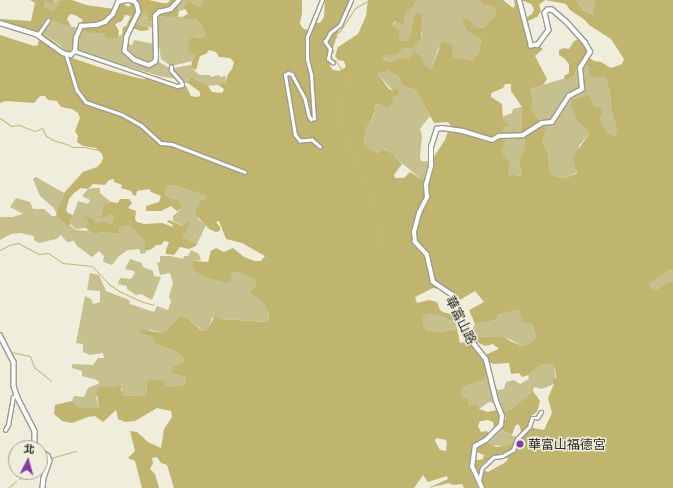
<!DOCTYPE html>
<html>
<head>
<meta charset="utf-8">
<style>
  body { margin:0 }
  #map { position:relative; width:673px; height:488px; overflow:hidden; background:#efeddc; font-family:Cabin,"Noto Sans TC",sans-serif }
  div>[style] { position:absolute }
  .green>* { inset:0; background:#c6bf8e }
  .forest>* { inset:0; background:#bfb56e }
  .stream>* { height:1px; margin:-0.5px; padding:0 0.5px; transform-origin:0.5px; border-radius:0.5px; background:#c4b973 }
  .roads { filter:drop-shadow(1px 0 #9c9a8b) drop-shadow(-1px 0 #9c9a8b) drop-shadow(0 1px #9c9a8b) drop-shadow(0 -1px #9c9a8b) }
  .street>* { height:2.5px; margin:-1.25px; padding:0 1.25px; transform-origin:1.25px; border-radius:1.25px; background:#fff }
  .secondary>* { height:3.5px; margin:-1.75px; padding:0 1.75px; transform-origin:1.75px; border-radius:1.75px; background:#fff }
  .dots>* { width:11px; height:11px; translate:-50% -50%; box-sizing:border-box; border:2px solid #efeddc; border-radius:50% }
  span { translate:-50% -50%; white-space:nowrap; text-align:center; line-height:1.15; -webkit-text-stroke:3px #efeddc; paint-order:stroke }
  .street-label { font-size:13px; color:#2e2d27 }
  .poi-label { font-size:13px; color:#2e2d27 }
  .left { translate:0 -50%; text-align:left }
  .north { position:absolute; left:8px; top:440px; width:40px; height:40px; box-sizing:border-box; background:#efeddc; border:1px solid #a2a094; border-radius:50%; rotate:6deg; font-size:11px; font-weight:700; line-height:16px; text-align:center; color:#2e2d27 }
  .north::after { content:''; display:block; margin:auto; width:14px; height:18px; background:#833aad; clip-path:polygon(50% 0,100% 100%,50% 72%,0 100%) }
</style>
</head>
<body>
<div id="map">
  <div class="green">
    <i style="clip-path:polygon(62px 0,54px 12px,44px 7px,46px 1px)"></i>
    <i style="clip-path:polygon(180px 0,204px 0,202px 6px,179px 11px,177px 4px)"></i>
    <i style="clip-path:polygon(417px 0,479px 0,484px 5px,494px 7px,496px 14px,484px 28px,475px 27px,469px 32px,481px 39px,479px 52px,473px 60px,454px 57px,452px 54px,439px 47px,431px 69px,424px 66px,421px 56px,413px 52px,409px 59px,403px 57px,391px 62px,386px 61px,383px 56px,388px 54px,396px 54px,403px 48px,418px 41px,422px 36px,421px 28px,422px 15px,413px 18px,410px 36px,405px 41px,401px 41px,399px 39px,392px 25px,414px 6px)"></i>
    <i style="clip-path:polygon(576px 0,595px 0,594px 14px,584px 11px)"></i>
    <i style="clip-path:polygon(139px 10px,147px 12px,148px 21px,153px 22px,153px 28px,134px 23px)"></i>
    <i style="clip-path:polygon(172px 15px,182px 17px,184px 19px,197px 19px,205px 32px,204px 38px,193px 37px,195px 55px,192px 61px,171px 66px,161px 59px,159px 46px,156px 45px,155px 17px,156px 16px,167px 17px)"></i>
    <i style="clip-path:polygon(48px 18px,60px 24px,78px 28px,75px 48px,73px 53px,69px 53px,63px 50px,61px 46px,40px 31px,43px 23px)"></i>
    <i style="clip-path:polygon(79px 29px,92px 34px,102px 33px,111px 37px,122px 35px,125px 36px,126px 43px,132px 45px,134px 40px,154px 44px,156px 57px,159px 62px,168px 67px,173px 68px,191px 65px,191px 68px,200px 75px,210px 75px,211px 77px,219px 75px,220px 77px,226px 76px,225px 84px,208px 86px,195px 79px,188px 79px,188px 83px,182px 83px,176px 79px,159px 76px,78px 51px,77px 38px)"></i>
    <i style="clip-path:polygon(582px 62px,589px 67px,597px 78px,604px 77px,608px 82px,607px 87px,610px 91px,611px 109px,617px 130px,617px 135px,613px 136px,608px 133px,600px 121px,602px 113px,577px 121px,587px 130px,589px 134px,579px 146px,577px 172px,565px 178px,555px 177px,550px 172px,548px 153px,542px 141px,542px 123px,531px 109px,533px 99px,530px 89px,575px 75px,578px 65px)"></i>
    <i style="clip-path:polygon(388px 70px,399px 77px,403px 86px,416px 90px,430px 116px,420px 129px,422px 136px,420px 157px,421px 161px,431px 161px,426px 179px,421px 179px,385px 149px,377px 153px,364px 145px,365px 132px,375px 113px,374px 107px,392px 96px,393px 91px,378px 74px,380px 71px)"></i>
    <i style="clip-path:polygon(522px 107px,521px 137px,525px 139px,525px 147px,519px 159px,521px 176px,508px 174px,500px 151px,507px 138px,502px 136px,502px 117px,512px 113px,513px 109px)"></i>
    <i style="clip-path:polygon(36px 177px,64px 193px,57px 215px,54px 208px,40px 196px,33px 179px)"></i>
    <i style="clip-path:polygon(166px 185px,176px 186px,206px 196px,206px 199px,198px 219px,206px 225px,197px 244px,183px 237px,190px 224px,184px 226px,173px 221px,173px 216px,182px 208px,165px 197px)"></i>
    <i style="clip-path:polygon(94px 188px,100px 188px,100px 193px,111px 202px,104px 205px,100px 217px,112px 214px,114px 218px,111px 224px,95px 225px,88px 221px,86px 228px,76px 229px,70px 224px,78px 201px,88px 204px,90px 200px,82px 196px,88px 189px)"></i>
    <i style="clip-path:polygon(16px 198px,30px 202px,33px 209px,44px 209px,52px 216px,56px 216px,76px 230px,89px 231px,94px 234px,105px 232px,119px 234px,120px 227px,130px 225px,145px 243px,146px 253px,141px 254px,139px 249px,128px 250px,119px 256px,112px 265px,103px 262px,104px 256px,99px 251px,92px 257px,77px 246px,74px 241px,67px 242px,61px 235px,56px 239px,39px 243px,34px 240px,34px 236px,20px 233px,11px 234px,0 240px,0 217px,12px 217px,23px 214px,10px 207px)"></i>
    <i style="clip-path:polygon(191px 250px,199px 254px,201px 260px,195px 261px,232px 272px,242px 273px,254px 280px,256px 286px,249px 293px,261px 301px,268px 310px,269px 319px,267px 322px,212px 318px,207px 331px,203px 331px,186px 317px,180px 316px,163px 333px,151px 330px,141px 334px,152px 337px,155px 344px,177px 352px,183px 358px,184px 361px,174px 366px,175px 374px,186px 377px,185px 384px,170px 387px,165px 384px,147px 381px,146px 395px,122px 396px,122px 388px,96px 397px,99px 406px,98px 409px,78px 407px,72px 401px,74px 396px,84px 397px,88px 388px,100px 383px,97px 380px,82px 376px,82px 371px,72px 368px,72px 364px,93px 365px,98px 358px,104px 358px,103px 353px,90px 355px,83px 352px,83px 344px,76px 343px,85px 296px,91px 299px,93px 304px,100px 302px,100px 291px,87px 290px,90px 273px,99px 275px,106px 291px,129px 300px,130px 304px,154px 312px,157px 306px,168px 310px,171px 301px,169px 297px,173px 283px,170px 273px,160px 275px,157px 263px,160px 262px,160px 256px,171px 256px,183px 259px,184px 256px,188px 256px)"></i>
    <i style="clip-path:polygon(130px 259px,142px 263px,143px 267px,153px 271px,154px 276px,161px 277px,152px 300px,141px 294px,136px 295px,127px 289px,127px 286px,118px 284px,120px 278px,131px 279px,135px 273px,134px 271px,125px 269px)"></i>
    <i style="clip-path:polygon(669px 270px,673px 271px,673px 281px,668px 282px,655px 291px,649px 285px)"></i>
    <i style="clip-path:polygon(519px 310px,532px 323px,536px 337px,532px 342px,523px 346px,503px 336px,477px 337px,474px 333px,473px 328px,475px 324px,496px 320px,499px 314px)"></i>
    <i style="clip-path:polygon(429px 314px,441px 316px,456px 323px,457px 329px,438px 332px,426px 330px,423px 324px,424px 316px)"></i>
    <i style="clip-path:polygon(542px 364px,551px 364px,556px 370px,554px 384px,542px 389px,534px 387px,533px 391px,511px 409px,503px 412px,495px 386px,498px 390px,504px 389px,506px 382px,514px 380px,520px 384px,529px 379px,528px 375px)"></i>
    <i style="clip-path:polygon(488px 376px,495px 403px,489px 402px,479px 409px,469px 407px,461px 396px,461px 390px,466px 386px,484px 380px)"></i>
    <i style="clip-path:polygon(501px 430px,515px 437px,516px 440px,511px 444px,503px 446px,491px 445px,489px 442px)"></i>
  </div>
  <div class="forest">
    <i style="clip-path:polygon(30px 0,54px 0,52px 4px,46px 1px,44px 7px,54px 11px,61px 0,72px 0,86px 5px,114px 9px,122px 3px,129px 7px,133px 0,149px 0,162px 3px,168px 3px,170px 0,180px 0,177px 4px,179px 11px,178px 16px,168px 17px,156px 16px,157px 22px,148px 21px,147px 12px,139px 10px,134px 23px,148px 27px,149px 30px,141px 31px,132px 28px,125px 36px,122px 35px,123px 27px,126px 26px,131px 16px,125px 15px,122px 21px,115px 24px,119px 31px,118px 37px,108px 39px,102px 33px,92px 34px,79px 29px,79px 26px,83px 20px,75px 15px,70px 14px,67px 19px,71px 26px,69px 26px,60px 24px,47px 18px,43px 23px,40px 31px,62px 48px,53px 45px,41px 34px,0 23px,0 19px,31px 21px,35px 3px)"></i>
    <i style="clip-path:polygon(evenodd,204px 0,302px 0,302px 13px,300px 23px,302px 28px,307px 30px,309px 29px,312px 22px,320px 23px,324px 17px,325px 0,352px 0,341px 23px,331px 54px,330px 66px,333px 70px,339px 71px,346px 67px,344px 61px,338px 60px,335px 56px,338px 47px,358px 34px,366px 16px,368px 0,417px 0,414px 6px,404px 15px,403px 24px,395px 21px,392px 25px,399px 31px,399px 39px,401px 41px,405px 41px,410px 36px,413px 18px,417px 13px,420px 14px,422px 15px,421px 39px,413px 48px,403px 48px,396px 55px,388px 54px,383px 57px,386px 61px,391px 62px,403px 57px,409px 59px,413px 52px,415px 52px,421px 56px,424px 65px,431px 69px,442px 42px,453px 45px,452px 54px,454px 57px,473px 60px,479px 52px,481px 39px,469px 32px,463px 23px,463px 20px,469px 19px,475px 27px,484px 28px,496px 14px,494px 7px,484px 5px,479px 0,503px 0,513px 8px,515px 6px,514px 0,517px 0,523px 23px,528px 30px,529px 45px,539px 46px,543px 49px,535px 56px,547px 79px,543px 85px,530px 89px,533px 99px,531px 109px,542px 123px,547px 126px,542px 141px,548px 153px,550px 172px,555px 177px,565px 178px,577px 173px,573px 157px,589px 134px,587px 130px,577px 121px,571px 105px,572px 100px,589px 95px,594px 107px,601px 108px,602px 113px,600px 121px,608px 133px,615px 136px,617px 130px,611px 109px,610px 91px,607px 87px,608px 82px,604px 77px,597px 78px,590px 76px,589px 67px,582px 62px,578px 65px,575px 75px,565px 80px,564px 76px,569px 73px,569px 64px,564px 58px,559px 55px,559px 50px,564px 48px,569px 49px,574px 41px,579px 39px,586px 48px,588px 57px,594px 61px,601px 62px,611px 68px,622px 64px,624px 59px,611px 39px,589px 25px,585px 20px,570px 10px,566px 4px,545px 0,539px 5px,541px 11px,537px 17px,528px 21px,525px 19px,532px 14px,534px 9px,531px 4px,521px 0,576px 0,584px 11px,593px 14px,595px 0,673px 0,673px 271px,669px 270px,649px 285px,655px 291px,668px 282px,673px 281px,673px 488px,484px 488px,473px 473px,478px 488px,464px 488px,462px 484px,453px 485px,449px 483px,428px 488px,448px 479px,447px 476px,428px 482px,423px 475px,414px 488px,174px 488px,167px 465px,161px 463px,157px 457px,152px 458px,153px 463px,150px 469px,155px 474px,159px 488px,142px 488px,135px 461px,128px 458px,135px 451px,130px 431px,137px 432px,148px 442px,161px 448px,164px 429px,172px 417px,171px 411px,157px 408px,135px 421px,125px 422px,118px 419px,116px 410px,103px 422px,95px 416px,88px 417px,72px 423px,62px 421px,54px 414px,55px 405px,72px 401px,78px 407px,99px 408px,97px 393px,99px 388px,104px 386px,109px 388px,120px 385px,123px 396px,146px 395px,147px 381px,150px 380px,165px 381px,165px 384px,170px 387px,185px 384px,186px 377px,175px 374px,171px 371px,174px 366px,184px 361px,183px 358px,177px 352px,155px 344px,152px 337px,141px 334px,139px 329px,163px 333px,180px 316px,186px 317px,202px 331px,206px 331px,215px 316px,222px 319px,267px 322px,269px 319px,268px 310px,261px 301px,249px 293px,256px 286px,254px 280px,242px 273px,232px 272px,231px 280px,227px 283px,205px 277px,195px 271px,192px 266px,195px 261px,208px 262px,211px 251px,216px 248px,224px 252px,233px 248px,244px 257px,255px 261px,261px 261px,265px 256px,242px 243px,226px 239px,219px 221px,216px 222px,220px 227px,220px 231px,216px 232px,209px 229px,195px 214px,200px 201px,206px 199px,206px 196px,176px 186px,167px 185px,165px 194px,166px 197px,179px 201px,182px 208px,177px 211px,171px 206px,161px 211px,146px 211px,146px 206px,159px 202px,161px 196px,151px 192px,149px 189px,137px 191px,136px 196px,133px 195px,131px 191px,121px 188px,122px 185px,114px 182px,114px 179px,109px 180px,105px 185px,93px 184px,88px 189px,81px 188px,74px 193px,69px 199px,66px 210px,68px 213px,73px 215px,69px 226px,56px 216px,64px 193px,83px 172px,97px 167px,101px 163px,103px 158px,102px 154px,96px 148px,83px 146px,77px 142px,78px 136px,75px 131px,80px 118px,78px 113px,72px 109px,61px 107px,57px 101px,48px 100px,45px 96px,40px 96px,34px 103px,6px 101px,0 103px,0 35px,34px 46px,38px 45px,38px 42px,41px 40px,66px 56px,108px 70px,142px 79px,148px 79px,153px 76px,159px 77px,177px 85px,186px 86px,191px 96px,196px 97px,200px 96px,200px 92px,188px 83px,189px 78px,195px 79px,208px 86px,212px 92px,222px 93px,224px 89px,217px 84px,225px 84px,228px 74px,232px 69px,234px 62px,230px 58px,219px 57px,216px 52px,209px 50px,206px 54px,200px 56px,196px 70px,191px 68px,192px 61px,195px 55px,188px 51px,190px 39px,193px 37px,204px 38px,205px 32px,197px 19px,184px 19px,182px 17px,188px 14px,184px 6px,189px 2px,200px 7px,204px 0,388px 70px,399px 77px,403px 86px,416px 90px,434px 123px,448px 122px,450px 125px,445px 140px,431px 161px,426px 179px,421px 179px,410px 172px,404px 178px,395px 178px,394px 175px,402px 164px,392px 154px,384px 149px,377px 153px,364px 145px,365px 132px,375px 112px,374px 107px,378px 104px,388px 107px,393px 101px,392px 96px,399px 95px,398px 89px,393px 91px,389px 89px,378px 74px,380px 72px,385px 72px,388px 70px,204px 0,505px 84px,511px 84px,511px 91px,522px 107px,521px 138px,525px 139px,525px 147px,519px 159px,521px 176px,508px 174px,509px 163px,501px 151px,507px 138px,502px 136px,503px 127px,511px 125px,503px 121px,502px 104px,491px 97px,491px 93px,503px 88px,505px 84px,204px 0,433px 288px,452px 291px,458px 301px,475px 291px,484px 302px,469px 310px,475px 324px,496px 320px,499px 314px,519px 310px,523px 322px,532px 323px,536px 337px,532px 342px,523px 346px,510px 341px,503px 336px,477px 337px,477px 342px,485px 346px,493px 344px,499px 349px,487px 354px,487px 360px,493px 364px,509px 363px,511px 374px,519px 373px,522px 377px,528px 375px,542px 364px,551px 364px,556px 370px,556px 378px,553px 379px,554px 384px,548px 398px,552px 413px,544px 430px,529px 427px,531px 416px,537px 412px,540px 401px,533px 391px,511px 409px,503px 412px,506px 418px,501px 430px,512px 435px,515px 426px,518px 424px,520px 427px,521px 431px,516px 440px,511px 444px,503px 446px,496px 447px,486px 441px,479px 445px,477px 452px,484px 455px,483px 459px,479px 460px,475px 459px,474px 462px,474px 445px,490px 434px,487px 431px,481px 432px,478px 426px,480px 421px,488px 420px,493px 422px,494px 429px,500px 424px,501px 417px,496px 410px,488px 412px,479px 409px,475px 404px,469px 407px,468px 399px,461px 396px,461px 390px,466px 386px,484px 380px,488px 376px,487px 368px,481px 358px,468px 341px,460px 343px,457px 329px,438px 332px,426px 330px,423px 324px,424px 316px,429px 314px,441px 316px,456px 323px,458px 319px,455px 314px,445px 313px,440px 310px,437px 302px,429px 300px,417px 303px,415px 297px,433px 288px,204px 0,436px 438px,446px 440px,447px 442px,446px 451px,440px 450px,435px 441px,436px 438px,204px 0,503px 453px,508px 459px,506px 462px,488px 472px,480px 469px,481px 465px,492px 456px,503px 453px)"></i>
    <i style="clip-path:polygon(120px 199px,129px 199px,132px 203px,128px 208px,136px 211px,135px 219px,137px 222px,144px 224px,162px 223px,173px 227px,172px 224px,167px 222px,169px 220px,183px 226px,187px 221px,190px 224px,183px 237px,197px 244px,196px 246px,189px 249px,180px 247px,174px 255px,166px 254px,166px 250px,169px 242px,164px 241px,161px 245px,156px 245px,152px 249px,145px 251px,145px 243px,130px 225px,120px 227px,119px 234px,105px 232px,94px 234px,89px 231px,86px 228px,88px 221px,84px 218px,84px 215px,94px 220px,95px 224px,102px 221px,111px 224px,114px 218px,112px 214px,100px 218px,104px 205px,111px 202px,118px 203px)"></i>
  </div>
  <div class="stream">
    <i style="left:369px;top:0;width:16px;rotate:150deg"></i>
    <i style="left:355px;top:8px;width:27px;rotate:123deg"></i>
    <i style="left:340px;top:31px;width:8px;rotate:150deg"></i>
    <i style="left:333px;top:35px;width:6px;rotate:129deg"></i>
    <i style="left:329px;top:40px;width:12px;rotate:70deg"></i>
    <i style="left:333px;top:51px;width:4px;rotate:117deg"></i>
    <i style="left:331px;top:55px;width:4px;rotate:76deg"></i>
    <i style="left:332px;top:59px;width:4px;rotate:27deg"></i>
    <i style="left:336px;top:61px;width:17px;rotate:59deg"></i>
    <i style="left:345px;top:76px;width:12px;rotate:90deg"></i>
    <i style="left:345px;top:88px;width:24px;rotate:109deg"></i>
    <i style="left:337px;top:111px;width:12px;rotate:95deg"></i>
    <i style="left:336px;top:123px;width:14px;rotate:45deg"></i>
    <i style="left:346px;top:133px;width:15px;rotate:94deg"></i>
    <i style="left:345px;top:148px;width:15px;rotate:42deg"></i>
    <i style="left:356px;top:158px;width:13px;rotate:81deg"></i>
    <i style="left:358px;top:171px;width:22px;rotate:58deg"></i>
    <i style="left:370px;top:190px;width:11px;rotate:85deg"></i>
    <i style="left:371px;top:201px;width:9px;rotate:54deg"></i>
    <i style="left:376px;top:208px;width:8px;rotate:104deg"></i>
    <i style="left:374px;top:216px;width:10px;rotate:73deg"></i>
    <i style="left:377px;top:226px;width:12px;rotate:95deg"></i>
    <i style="left:376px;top:238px;width:13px;rotate:72deg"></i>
    <i style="left:0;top:118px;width:14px;rotate:36deg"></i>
    <i style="left:11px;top:126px;width:8px;rotate:-7deg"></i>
    <i style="left:19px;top:125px;width:17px;rotate:21deg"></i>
    <i style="left:35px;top:131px;width:8px;rotate:-23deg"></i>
    <i style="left:42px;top:128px;width:9px;rotate:63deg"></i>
    <i style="left:46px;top:136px;width:8px;rotate:30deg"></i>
    <i style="left:53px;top:140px;width:14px;rotate:17deg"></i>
    <i style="left:66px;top:144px;width:8px;rotate:23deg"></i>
    <i style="left:73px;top:147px;width:12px"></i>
    <i style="left:85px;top:147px;width:13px;rotate:13deg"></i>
    <i style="left:0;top:250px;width:10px;rotate:-29deg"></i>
    <i style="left:9px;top:245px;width:9px;rotate:-13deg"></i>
    <i style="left:18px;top:243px;width:24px;rotate:28deg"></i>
    <i style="left:39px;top:254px;width:9px;rotate:-6deg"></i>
    <i style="left:48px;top:253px;width:18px;rotate:34deg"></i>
    <i style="left:63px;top:263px;width:29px;rotate:6deg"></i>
    <i style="left:92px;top:266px;width:25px;rotate:47deg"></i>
    <i style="left:109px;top:284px;width:12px;rotate:35deg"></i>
    <i style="left:119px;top:291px;width:26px;rotate:25deg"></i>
    <i style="left:143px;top:302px;width:11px;rotate:15deg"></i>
    <i style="left:9px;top:348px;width:4px;rotate:63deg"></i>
    <i style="left:11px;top:352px;width:19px;rotate:12deg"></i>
    <i style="left:30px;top:356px;width:12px;rotate:70deg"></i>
    <i style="left:34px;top:367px;width:22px;rotate:39deg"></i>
    <i style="left:51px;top:458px;width:26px;rotate:-16deg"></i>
    <i style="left:40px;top:466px;width:10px;rotate:-45deg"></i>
    <i style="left:19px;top:479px;width:12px;rotate:-35deg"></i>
    <i style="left:8px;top:488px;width:11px;rotate:-41deg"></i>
  </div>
  <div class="roads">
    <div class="street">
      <i style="left:38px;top:35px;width:18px;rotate:-56deg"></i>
      <i style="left:75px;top:51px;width:108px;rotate:18.9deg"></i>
      <i style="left:177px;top:86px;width:5px;rotate:-11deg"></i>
      <i style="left:182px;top:85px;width:3px;rotate:-108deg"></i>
      <i style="left:181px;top:82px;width:15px;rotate:-132deg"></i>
      <i style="left:171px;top:71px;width:4px;rotate:-90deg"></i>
      <i style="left:66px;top:54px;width:38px;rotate:73deg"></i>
      <i style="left:77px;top:90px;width:15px;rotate:53deg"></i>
      <i style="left:86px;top:102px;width:39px;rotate:19deg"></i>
      <i style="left:123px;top:115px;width:21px;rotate:29deg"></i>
      <i style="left:141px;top:125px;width:27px;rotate:42deg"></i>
      <i style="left:161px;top:143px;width:11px;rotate:5deg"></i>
      <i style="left:172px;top:144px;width:78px;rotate:21deg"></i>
      <i style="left:333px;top:63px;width:6px;rotate:-141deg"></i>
      <i style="left:328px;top:59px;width:10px;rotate:-79deg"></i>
      <i style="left:330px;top:49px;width:9px;rotate:-126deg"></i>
      <i style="left:325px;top:42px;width:10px;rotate:-61deg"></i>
      <i style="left:330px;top:33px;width:13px;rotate:-39deg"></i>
      <i style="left:340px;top:25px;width:27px;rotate:-66deg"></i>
      <i style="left:320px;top:147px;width:11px;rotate:-139deg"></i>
      <i style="left:312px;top:140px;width:12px;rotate:175deg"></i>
      <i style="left:300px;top:141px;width:8px;rotate:-130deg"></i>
      <i style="left:295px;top:135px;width:61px;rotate:-99.5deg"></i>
      <i style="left:285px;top:75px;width:4px;rotate:-34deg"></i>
      <i style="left:288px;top:73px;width:4px;rotate:14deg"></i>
      <i style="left:292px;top:74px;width:27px;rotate:62deg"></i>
      <i style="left:305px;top:98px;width:18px;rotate:77deg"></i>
      <i style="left:309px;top:116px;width:4px;rotate:56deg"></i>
      <i style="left:311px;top:119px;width:3px"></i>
      <i style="left:314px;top:119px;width:44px;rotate:-93.9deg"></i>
      <i style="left:311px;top:75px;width:16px;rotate:-104deg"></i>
      <i style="left:307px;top:59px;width:22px;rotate:-90deg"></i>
      <i style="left:307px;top:37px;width:40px;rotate:-68deg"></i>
      <i style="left:5px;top:430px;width:6px;rotate:-59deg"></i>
      <i style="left:8px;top:425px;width:28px;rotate:-80deg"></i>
      <i style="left:13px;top:397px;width:4px;rotate:-34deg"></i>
      <i style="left:479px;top:480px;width:12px;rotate:-76deg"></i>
      <i style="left:482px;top:468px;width:16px;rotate:-43deg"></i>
      <i style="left:494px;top:457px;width:8px;rotate:-7deg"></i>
      <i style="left:502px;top:456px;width:13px;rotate:-29deg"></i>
      <i style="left:513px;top:450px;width:12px;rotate:-70deg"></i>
      <i style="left:517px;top:439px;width:17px;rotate:-45deg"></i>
      <i style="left:529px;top:427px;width:9px;rotate:-72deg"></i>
      <i style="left:532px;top:418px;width:5px"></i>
      <i style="left:537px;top:418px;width:7px;rotate:-56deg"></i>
    </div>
    <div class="secondary">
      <i style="left:128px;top:0;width:6px;rotate:9deg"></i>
      <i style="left:134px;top:1px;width:4px;rotate:45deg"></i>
      <i style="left:137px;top:4px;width:8px;rotate:76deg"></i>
      <i style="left:139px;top:12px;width:28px;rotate:116deg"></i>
      <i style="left:127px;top:37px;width:14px;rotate:98deg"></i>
      <i style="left:125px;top:51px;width:13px;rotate:42deg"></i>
      <i style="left:135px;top:60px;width:15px;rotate:20deg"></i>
      <i style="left:149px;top:65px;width:7px;rotate:-27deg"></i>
      <i style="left:155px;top:62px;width:4px;rotate:-76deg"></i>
      <i style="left:156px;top:58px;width:42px;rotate:-91.4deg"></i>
      <i style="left:155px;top:16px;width:6px;rotate:-45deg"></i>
      <i style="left:159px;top:12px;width:12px;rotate:-14deg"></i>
      <i style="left:171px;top:9px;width:12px;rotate:-48deg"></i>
      <i style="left:0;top:23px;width:38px;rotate:17deg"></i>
      <i style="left:36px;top:34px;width:33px;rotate:35deg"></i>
      <i style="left:63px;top:53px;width:8px;rotate:14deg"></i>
      <i style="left:71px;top:55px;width:6px;rotate:-45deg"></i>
      <i style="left:75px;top:51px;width:13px;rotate:-86deg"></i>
      <i style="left:76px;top:38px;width:13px;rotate:-67deg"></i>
      <i style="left:81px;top:26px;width:16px;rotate:-4deg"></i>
      <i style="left:97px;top:25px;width:9px;rotate:-21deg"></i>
      <i style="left:105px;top:22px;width:11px;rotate:-45deg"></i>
      <i style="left:113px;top:14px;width:13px;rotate:-67deg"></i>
      <i style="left:118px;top:2px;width:8px;rotate:-14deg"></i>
      <i style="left:0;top:335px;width:30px;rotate:63deg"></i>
      <i style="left:14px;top:362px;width:24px;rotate:90deg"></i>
      <i style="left:14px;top:386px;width:13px;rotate:72deg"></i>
      <i style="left:18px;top:398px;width:38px;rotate:63deg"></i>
      <i style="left:35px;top:432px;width:16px;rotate:90deg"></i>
      <i style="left:40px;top:451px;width:9px;rotate:32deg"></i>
      <i style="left:48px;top:456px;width:5px;rotate:68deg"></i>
      <i style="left:50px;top:461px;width:18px;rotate:109deg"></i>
      <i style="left:44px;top:478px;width:10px;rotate:96deg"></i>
      <i style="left:482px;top:488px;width:23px;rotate:-115deg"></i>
      <i style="left:472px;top:467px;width:21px;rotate:-82deg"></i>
      <i style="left:475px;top:446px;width:13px;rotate:-29deg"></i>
      <i style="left:486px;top:440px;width:21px;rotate:-45deg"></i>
      <i style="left:501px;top:425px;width:9px;rotate:-84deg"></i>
      <i style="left:502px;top:416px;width:16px;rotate:-112deg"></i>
      <i style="left:496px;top:401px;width:42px;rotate:-103.7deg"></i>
      <i style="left:486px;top:360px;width:31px;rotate:-128deg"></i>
      <i style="left:467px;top:336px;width:44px;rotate:-110.1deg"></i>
      <i style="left:452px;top:295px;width:23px;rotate:-146deg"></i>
      <i style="left:433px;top:282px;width:28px;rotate:-103deg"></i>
      <i style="left:427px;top:255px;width:18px;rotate:-133deg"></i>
      <i style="left:415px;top:242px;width:10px;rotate:-96deg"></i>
      <i style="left:414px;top:232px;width:20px;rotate:-75deg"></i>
      <i style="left:419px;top:213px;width:18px;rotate:-63deg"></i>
      <i style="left:427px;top:197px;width:12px;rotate:-95deg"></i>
      <i style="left:426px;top:185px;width:20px;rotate:-75deg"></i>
      <i style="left:431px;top:166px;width:19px;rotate:-90deg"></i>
      <i style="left:431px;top:147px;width:19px;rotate:-72deg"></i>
      <i style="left:437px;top:129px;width:5px;rotate:-11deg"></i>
      <i style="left:442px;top:128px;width:21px;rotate:8deg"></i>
      <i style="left:463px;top:131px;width:30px;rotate:17deg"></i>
      <i style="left:492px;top:140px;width:8px;rotate:-30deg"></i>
      <i style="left:499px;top:136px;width:24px;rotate:-2deg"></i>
      <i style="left:523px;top:135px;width:22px;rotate:-32deg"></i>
      <i style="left:542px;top:123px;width:10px;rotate:-6deg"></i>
      <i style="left:552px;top:122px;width:31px;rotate:-57deg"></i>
      <i style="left:569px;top:96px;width:15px;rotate:-28deg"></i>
      <i style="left:582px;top:89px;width:21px;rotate:-95deg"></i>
      <i style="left:580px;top:68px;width:19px;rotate:-58deg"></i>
      <i style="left:590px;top:52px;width:10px;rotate:-119deg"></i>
      <i style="left:585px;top:43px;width:28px;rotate:-132deg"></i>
      <i style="left:566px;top:22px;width:18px;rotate:-139deg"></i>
      <i style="left:552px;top:10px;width:4px;rotate:180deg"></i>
      <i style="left:548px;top:10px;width:4px;rotate:135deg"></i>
      <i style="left:545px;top:13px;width:17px;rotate:77deg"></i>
      <i style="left:549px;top:30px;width:19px;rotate:126deg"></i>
      <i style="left:538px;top:45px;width:7px;rotate:172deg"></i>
      <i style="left:531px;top:46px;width:48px;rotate:-104.6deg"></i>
    </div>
  </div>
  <div class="dots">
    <i style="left:520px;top:444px;background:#833aad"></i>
  </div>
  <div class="street-label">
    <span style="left:461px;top:320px;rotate:63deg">華富山路</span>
  </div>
  <div class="poi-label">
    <span class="left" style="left:528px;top:444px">華富山福德宮</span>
  </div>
  <div class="north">北</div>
</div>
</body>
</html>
